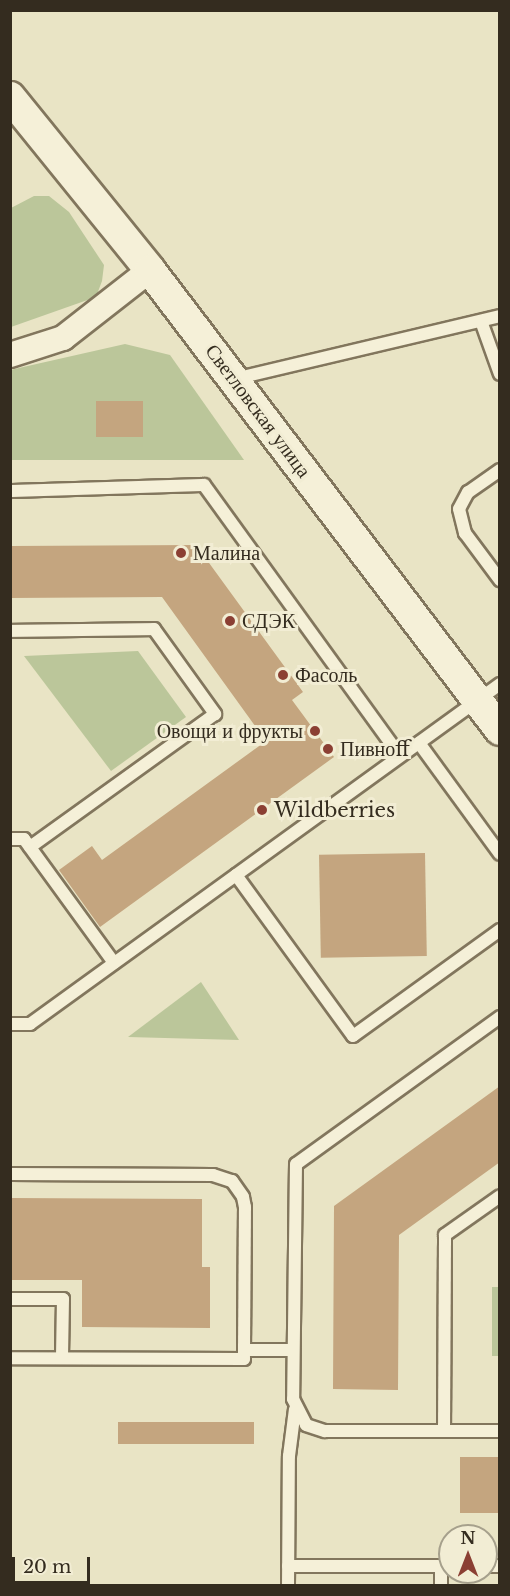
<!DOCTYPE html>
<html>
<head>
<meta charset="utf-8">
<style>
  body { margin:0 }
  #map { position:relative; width:510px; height:1596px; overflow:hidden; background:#e9e4c5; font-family:"Libre Baskerville",serif }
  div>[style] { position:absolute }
  .green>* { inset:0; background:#bbc69a; transform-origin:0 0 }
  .building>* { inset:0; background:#c4a57f; transform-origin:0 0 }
  .roads { filter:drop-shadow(2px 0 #82765d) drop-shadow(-2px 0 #82765d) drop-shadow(0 2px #82765d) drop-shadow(0 -2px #82765d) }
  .service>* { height:12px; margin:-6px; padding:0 6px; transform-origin:6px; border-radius:6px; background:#f5f0d8 }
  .minor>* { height:24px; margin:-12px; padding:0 12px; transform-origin:12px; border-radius:12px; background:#f5f0d8 }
  .tertiary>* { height:30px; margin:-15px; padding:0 15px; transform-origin:15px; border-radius:15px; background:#f5f0d8 }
  .dots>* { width:16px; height:16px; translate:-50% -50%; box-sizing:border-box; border:3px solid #f2edd4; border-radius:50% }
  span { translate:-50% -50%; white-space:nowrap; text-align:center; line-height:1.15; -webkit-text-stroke:6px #f2edd4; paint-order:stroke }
  .street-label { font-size:20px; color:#342c1f }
  .poi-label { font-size:20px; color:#342c1f }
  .left { translate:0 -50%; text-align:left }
  .right { translate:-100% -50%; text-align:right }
  .frame { position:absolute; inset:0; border:12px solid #342c1f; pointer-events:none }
  .north { position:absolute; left:438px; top:1524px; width:60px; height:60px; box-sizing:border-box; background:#f2edd4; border:2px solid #a6a08c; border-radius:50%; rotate:0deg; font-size:16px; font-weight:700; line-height:24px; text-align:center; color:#342c1f }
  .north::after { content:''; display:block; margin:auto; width:21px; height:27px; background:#8b3f33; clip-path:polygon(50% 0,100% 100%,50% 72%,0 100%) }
  .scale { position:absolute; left:12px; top:1557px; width:78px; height:27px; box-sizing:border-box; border:3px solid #342c1f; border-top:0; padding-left:8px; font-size:18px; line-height:21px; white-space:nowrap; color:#342c1f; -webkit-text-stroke:4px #f2edd4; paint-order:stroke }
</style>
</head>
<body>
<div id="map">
  <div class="green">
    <i style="clip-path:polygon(34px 196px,49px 196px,69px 212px,104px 265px,102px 281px,96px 297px,11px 327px,11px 208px)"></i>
    <i style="clip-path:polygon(125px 344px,170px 355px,244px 460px,11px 460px,10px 370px)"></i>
    <i style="clip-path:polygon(138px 651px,186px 717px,111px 771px,24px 656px)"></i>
    <i style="clip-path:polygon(201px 982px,239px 1040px,128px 1037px)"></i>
    <i style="left:492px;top:1287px;width:7px;height:69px"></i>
  </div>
  <div class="building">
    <i style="left:96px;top:401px;width:47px;height:36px"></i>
    <i style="clip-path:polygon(196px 545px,303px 692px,292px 700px,334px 757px,100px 927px,59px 870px,92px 846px,102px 860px,266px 741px,162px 597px,10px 598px,10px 546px)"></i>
    <i style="left:425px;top:853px;width:103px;height:106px;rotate:89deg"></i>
    <i style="clip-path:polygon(500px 1086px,500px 1162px,399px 1235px,398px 1390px,333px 1389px,334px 1206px)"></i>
    <i style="clip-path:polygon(10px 1198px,202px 1199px,202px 1267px,210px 1267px,210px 1328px,82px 1327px,82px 1280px,10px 1280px)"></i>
    <i style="left:118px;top:1422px;width:136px;height:22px"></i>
    <i style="left:460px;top:1457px;width:40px;height:56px"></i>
  </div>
  <div class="roads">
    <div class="service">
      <i style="left:481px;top:321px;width:56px;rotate:70.3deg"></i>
      <i style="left:234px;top:379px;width:273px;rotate:-13.3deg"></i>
      <i style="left:500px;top:470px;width:39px;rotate:145deg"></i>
      <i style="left:468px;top:492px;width:19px;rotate:118deg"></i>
      <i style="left:459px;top:509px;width:25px;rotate:76deg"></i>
      <i style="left:465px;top:533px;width:59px;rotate:53.3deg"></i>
      <i style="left:10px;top:491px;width:194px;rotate:-1.8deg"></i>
      <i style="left:204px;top:485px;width:334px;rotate:54.1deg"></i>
      <i style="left:10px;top:631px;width:144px;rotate:-0.8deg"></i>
      <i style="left:154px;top:629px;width:105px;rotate:54.3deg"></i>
      <i style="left:215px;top:714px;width:228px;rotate:144.3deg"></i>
      <i style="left:419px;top:743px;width:137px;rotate:53.9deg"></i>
      <i style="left:10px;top:839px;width:14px"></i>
      <i style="left:24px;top:839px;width:153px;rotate:54deg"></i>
      <i style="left:236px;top:875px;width:199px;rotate:54deg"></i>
      <i style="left:353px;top:1036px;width:181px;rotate:-35.8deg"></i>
      <i style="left:500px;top:1017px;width:251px;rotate:144.2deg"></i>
      <i style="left:296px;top:1164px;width:235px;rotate:90.7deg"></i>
      <i style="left:293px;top:1399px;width:29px;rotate:63deg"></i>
      <i style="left:306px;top:1425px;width:20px;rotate:18deg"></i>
      <i style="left:325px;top:1431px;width:119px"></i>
      <i style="left:444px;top:1431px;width:196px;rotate:-89.7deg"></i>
      <i style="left:445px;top:1235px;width:67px;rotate:-35.3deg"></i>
      <i style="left:10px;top:1024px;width:20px"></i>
      <i style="left:30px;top:1024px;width:580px;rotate:-35.88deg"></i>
      <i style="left:10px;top:1174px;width:203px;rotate:0.3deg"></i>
      <i style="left:213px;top:1175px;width:20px;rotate:18deg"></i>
      <i style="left:232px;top:1181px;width:19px;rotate:55deg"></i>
      <i style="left:243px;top:1197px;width:10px;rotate:79deg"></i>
      <i style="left:245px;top:1207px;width:152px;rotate:90.4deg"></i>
      <i style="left:244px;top:1359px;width:234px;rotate:-179.8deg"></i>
      <i style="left:10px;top:1299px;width:53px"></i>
      <i style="left:63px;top:1299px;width:59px;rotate:91deg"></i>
      <i style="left:244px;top:1350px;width:49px"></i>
      <i style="left:444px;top:1431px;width:56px"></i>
      <i style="left:288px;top:1566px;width:162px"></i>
      <i style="left:486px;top:1566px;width:14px"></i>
      <i style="left:288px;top:1586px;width:130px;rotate:-89.6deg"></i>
      <i style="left:289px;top:1456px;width:47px;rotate:-82.7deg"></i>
      <i style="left:441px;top:1586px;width:20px;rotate:-90deg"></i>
    </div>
    <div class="minor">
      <i style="left:10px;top:355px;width:56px;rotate:-17.8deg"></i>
      <i style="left:63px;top:338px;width:110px;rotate:-38deg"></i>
    </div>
    <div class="tertiary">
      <i style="left:10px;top:97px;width:223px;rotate:51deg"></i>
      <i style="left:150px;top:270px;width:578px;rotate:52.73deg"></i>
    </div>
  </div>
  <div class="dots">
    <i style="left:181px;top:553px;background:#8b3f33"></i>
    <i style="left:230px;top:621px;background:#8b3f33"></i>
    <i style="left:283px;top:675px;background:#8b3f33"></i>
    <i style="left:315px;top:731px;background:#8b3f33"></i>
    <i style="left:328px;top:749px;background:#8b3f33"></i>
    <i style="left:262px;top:810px;background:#8b3f33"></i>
  </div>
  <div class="street-label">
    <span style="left:258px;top:411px;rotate:53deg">Светловская улица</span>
  </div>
  <div class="poi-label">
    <span class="left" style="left:193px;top:553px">Малина</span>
    <span class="left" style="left:242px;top:621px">СДЭК</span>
    <span class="left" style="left:295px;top:675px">Фасоль</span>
    <span class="right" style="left:303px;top:731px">Овощи и фрукты</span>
    <span class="left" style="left:340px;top:749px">Пивноff</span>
    <span class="left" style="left:274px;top:810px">Wildberries</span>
  </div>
  <div class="frame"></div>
  <div class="north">N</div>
  <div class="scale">20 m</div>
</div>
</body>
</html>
